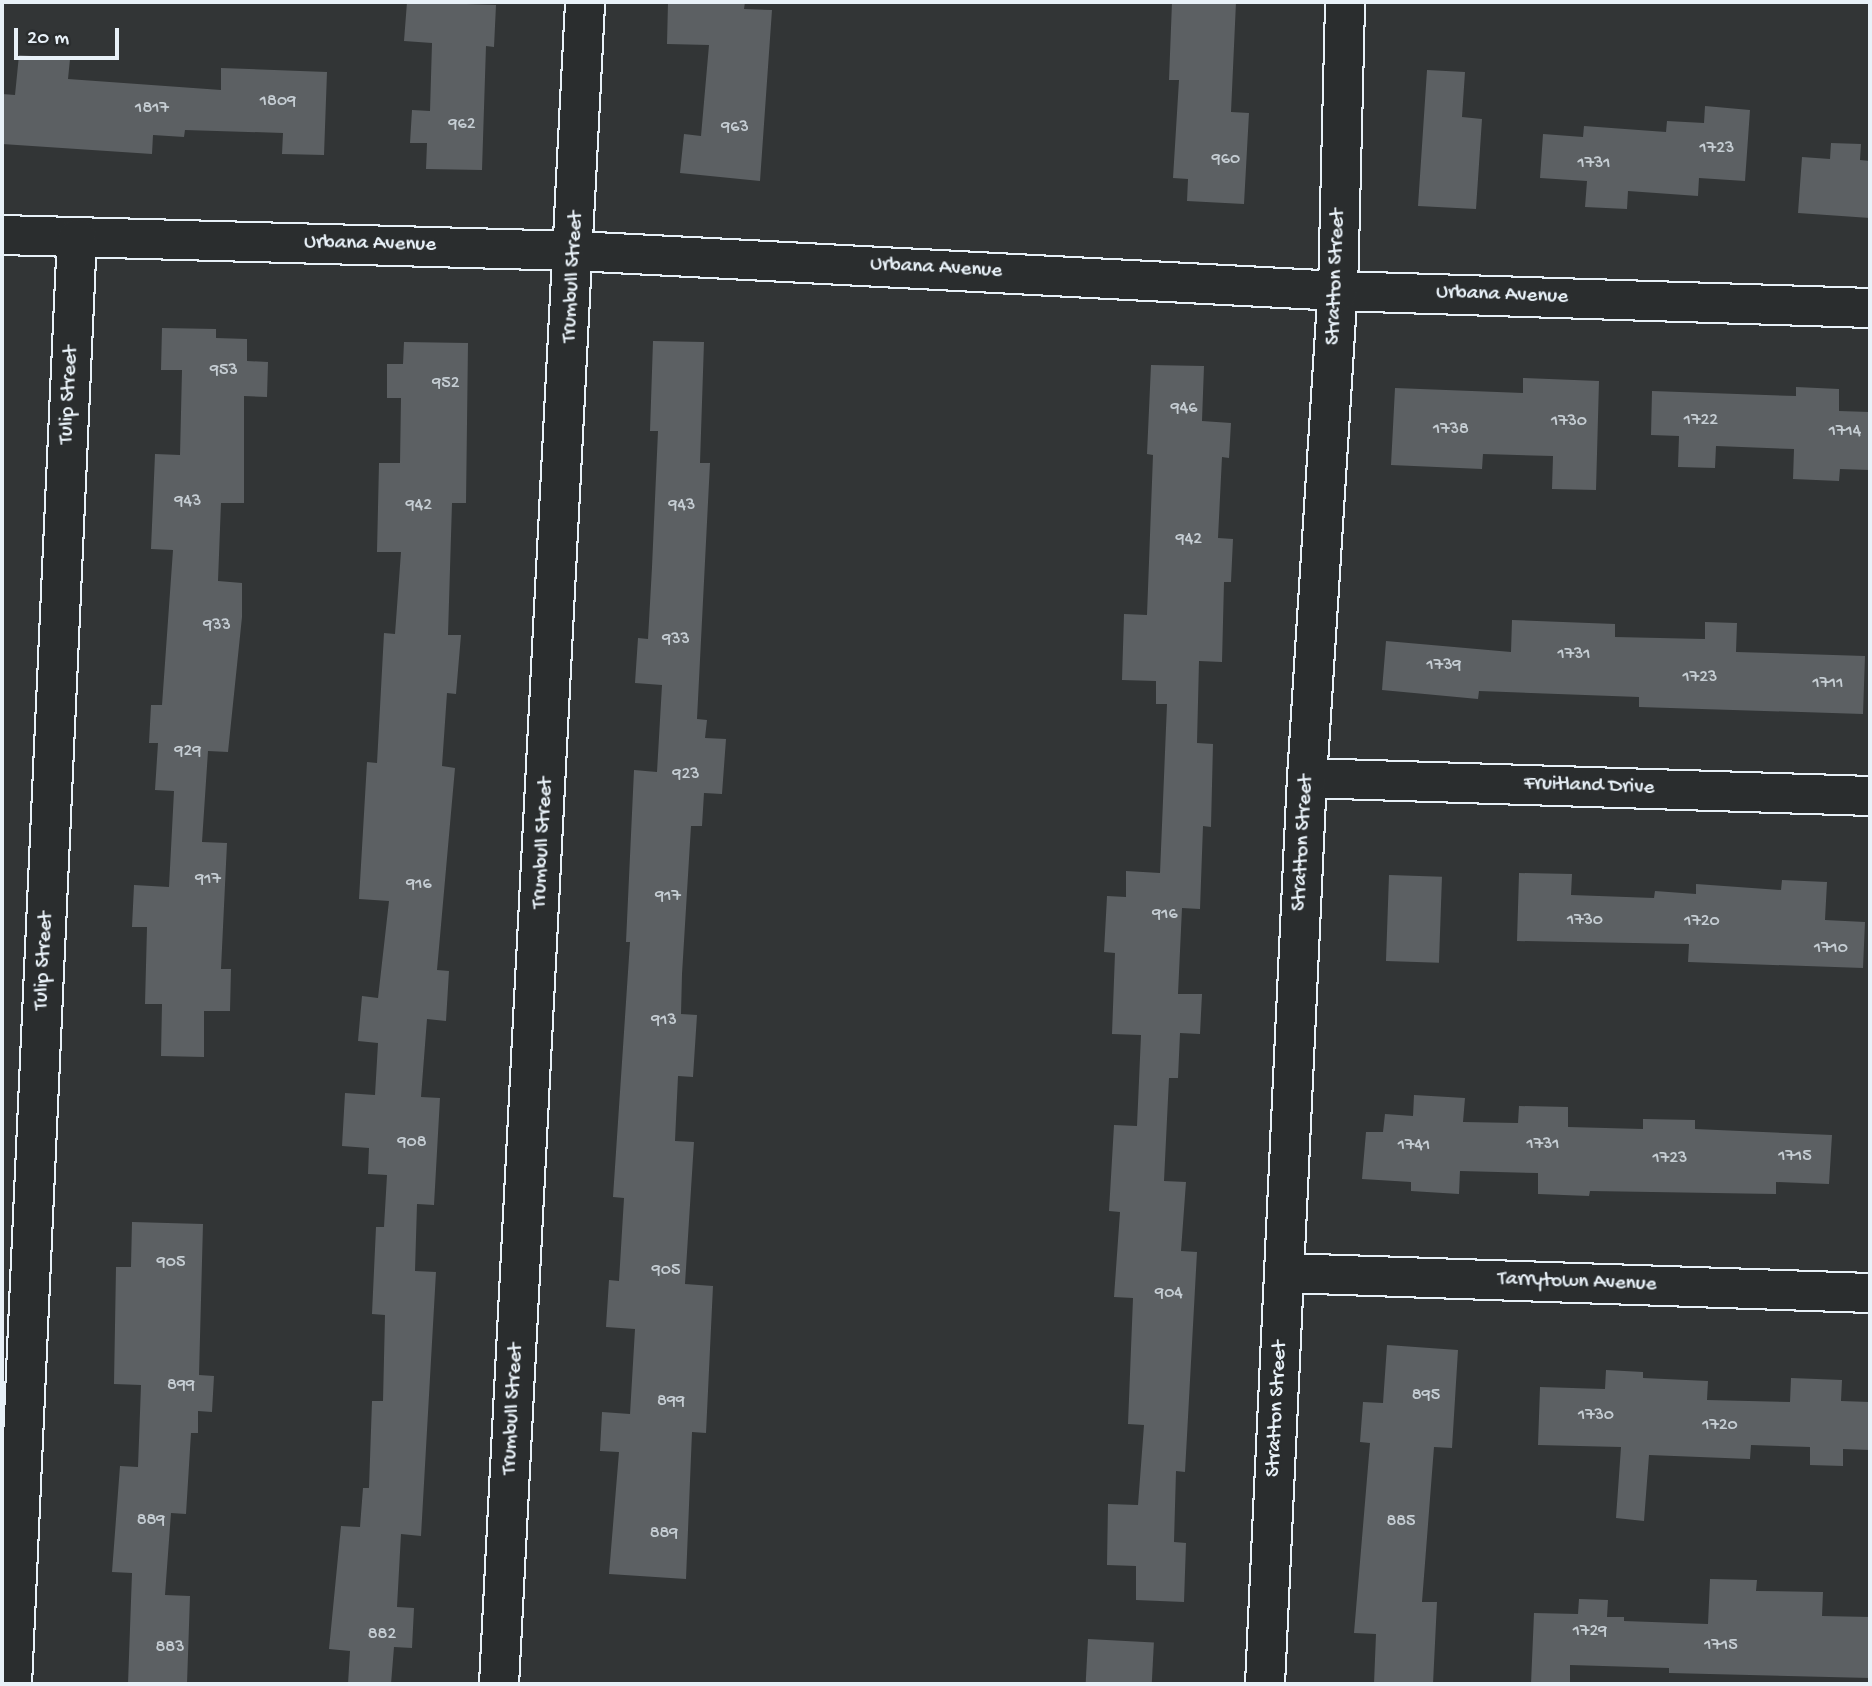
<!DOCTYPE html>
<html>
<head>
<meta charset="utf-8">
<style>
  body { margin:0 }
  #map { position:relative; width:1872px; height:1686px; overflow:hidden; background:#323536; font-family:"Gochi Hand",sans-serif }
  div>[style] { position:absolute }
  .building>* { inset:0; background:#5c6063; transform-origin:0 0 }
  .roads { filter:drop-shadow(2px 0 #e8f1f8) drop-shadow(-2px 0 #e8f1f8) drop-shadow(0 2px #e8f1f8) drop-shadow(0 -2px #e8f1f8) }
  .minor>* { height:38px; margin:-19px; padding:0 19px; transform-origin:19px; border-radius:19px; background:#2a2d2e }
  span { translate:-50% -50%; white-space:nowrap; text-align:center; line-height:1.15; -webkit-text-stroke:5px #2a2d2e; paint-order:stroke }
  .number-label { font-size:18px; color:#c5cdd3 }
  .number-label span { -webkit-text-stroke-width:0 }
  .street-label { font-size:21px; color:#e8f1f8 }
  .frame { position:absolute; inset:0; border:4px solid #e8f1f8; pointer-events:none }
  .scale { position:absolute; left:14px; top:28px; width:105px; height:32px; box-sizing:border-box; border:4px solid #e8f1f8; border-top:0; padding-left:9px; font-size:21px; line-height:24px; white-space:nowrap; color:#e8f1f8; -webkit-text-stroke:5px #2a2d2e; paint-order:stroke }
</style>
</head>
<body>
<div id="map">
  <div class="building">
    <i style="clip-path:polygon(407px 2px,496px 5px,494px 47px,486px 46px,482px 170px,426px 169px,427px 143px,410px 143px,412px 110px,430px 111px,432px 43px,404px 41px)"></i>
    <i style="clip-path:polygon(668px 2px,745px 2px,744px 9px,772px 10px,760px 181px,680px 173px,684px 134px,701px 136px,709px 45px,667px 44px)"></i>
    <i style="clip-path:polygon(1172px 2px,1236px 2px,1231px 112px,1249px 113px,1244px 204px,1187px 201px,1188px 179px,1173px 178px,1179px 80px,1169px 80px)"></i>
    <i style="clip-path:polygon(19px 55px,70px 59px,68px 79px,221px 90px,221px 68px,327px 72px,324px 155px,282px 154px,283px 133px,185px 130px,184px 137px,153px 135px,152px 154px,2px 144px,2px 94px,15px 95px)"></i>
    <i style="clip-path:polygon(1427px 70px,1465px 72px,1462px 117px,1482px 119px,1476px 209px,1418px 206px)"></i>
    <i style="clip-path:polygon(1705px 106px,1750px 110px,1745px 181px,1699px 178px,1698px 196px,1628px 191px,1627px 209px,1585px 207px,1587px 181px,1540px 178px,1543px 134px,1583px 137px,1584px 126px,1666px 132px,1667px 121px,1704px 123px)"></i>
    <i style="clip-path:polygon(1831px 143px,1861px 144px,1860px 160px,1870px 161px,1870px 218px,1798px 213px,1802px 157px,1830px 159px)"></i>
    <i style="clip-path:polygon(162px 328px,216px 329px,216px 338px,247px 339px,247px 361px,268px 362px,267px 397px,244px 396px,244px 503px,221px 503px,218px 581px,242px 583px,242px 617px,228px 752px,208px 751px,202px 842px,227px 843px,221px 969px,231px 969px,230px 1011px,204px 1011px,204px 1057px,161px 1056px,162px 1004px,145px 1004px,147px 927px,132px 927px,134px 885px,169px 887px,174px 791px,155px 790px,158px 743px,149px 743px,151px 705px,162px 705px,173px 550px,151px 549px,155px 454px,180px 455px,182px 370px,161px 370px)"></i>
    <i style="clip-path:polygon(653px 341px,704px 342px,700px 463px,710px 463px,697px 719px,707px 720px,705px 738px,726px 739px,722px 794px,704px 793px,702px 826px,691px 826px,682px 974px,681px 1014px,697px 1015px,693px 1077px,678px 1076px,675px 1141px,694px 1142px,685px 1284px,713px 1286px,706px 1433px,692px 1432px,686px 1579px,609px 1574px,619px 1452px,600px 1451px,602px 1412px,630px 1414px,635px 1329px,606px 1327px,609px 1280px,619px 1281px,624px 1198px,613px 1197px,630px 942px,626px 942px,634px 770px,657px 772px,662px 685px,635px 683px,638px 638px,648px 639px,652px 567px,658px 431px,650px 431px)"></i>
    <i style="clip-path:polygon(404px 342px,468px 343px,466px 503px,452px 503px,448px 635px,461px 635px,456px 694px,447px 693px,442px 766px,455px 768px,437px 970px,449px 971px,446px 1021px,427px 1019px,421px 1097px,440px 1098px,434px 1205px,417px 1204px,415px 1271px,436px 1272px,421px 1536px,401px 1534px,397px 1607px,414px 1608px,412px 1648px,394px 1647px,391px 1684px,348px 1684px,350px 1651px,329px 1649px,341px 1526px,360px 1527px,363px 1488px,369px 1488px,372px 1401px,383px 1401px,385px 1315px,372px 1314px,376px 1227px,384px 1227px,387px 1175px,368px 1174px,369px 1148px,342px 1146px,345px 1093px,375px 1095px,378px 1043px,358px 1041px,362px 996px,378px 998px,389px 901px,359px 899px,367px 762px,377px 763px,384px 633px,395px 634px,401px 552px,377px 552px,379px 463px,400px 463px,401px 398px,387px 398px,387px 364px,403px 364px)"></i>
    <i style="clip-path:polygon(1151px 365px,1204px 366px,1202px 421px,1231px 423px,1229px 458px,1222px 457px,1218px 538px,1233px 539px,1231px 582px,1224px 582px,1222px 662px,1199px 661px,1197px 743px,1213px 744px,1211px 827px,1203px 826px,1200px 909px,1182px 908px,1178px 994px,1202px 994px,1200px 1034px,1180px 1033px,1178px 1078px,1169px 1078px,1164px 1181px,1186px 1182px,1181px 1251px,1197px 1252px,1185px 1472px,1176px 1471px,1174px 1542px,1186px 1543px,1184px 1602px,1136px 1600px,1136px 1566px,1107px 1565px,1108px 1504px,1138px 1505px,1144px 1425px,1128px 1424px,1133px 1298px,1114px 1297px,1120px 1212px,1109px 1211px,1114px 1125px,1137px 1126px,1141px 1035px,1112px 1034px,1115px 953px,1104px 952px,1107px 896px,1126px 897px,1126px 871px,1160px 873px,1167px 704px,1156px 704px,1156px 681px,1122px 680px,1124px 614px,1147px 615px,1153px 455px,1147px 454px)"></i>
    <i style="clip-path:polygon(1523px 378px,1599px 381px,1596px 490px,1552px 489px,1553px 456px,1483px 454px,1482px 469px,1391px 465px,1395px 388px,1523px 393px)"></i>
    <i style="clip-path:polygon(1796px 387px,1839px 389px,1839px 411px,1870px 412px,1870px 470px,1840px 469px,1839px 481px,1793px 479px,1794px 449px,1716px 446px,1715px 468px,1678px 467px,1679px 436px,1651px 435px,1652px 391px,1796px 396px)"></i>
    <i style="clip-path:polygon(1512px 620px,1615px 624px,1615px 637px,1705px 639px,1705px 622px,1737px 623px,1736px 652px,1865px 656px,1863px 714px,1639px 707px,1639px 697px,1479px 691px,1478px 699px,1382px 690px,1386px 641px,1511px 652px)"></i>
    <i style="clip-path:polygon(1519px 873px,1572px 874px,1571px 895px,1654px 898px,1655px 891px,1696px 894px,1696px 884px,1781px 890px,1782px 880px,1827px 882px,1825px 920px,1865px 922px,1863px 968px,1688px 962px,1689px 944px,1517px 941px)"></i>
    <i style="left:1389px;top:875px;width:53px;height:86px;rotate:2deg"></i>
    <i style="clip-path:polygon(1414px 1095px,1465px 1098px,1463px 1122px,1518px 1123px,1519px 1106px,1568px 1107px,1568px 1127px,1643px 1129px,1643px 1119px,1695px 1120px,1695px 1129px,1832px 1135px,1829px 1184px,1776px 1182px,1776px 1194px,1590px 1191px,1589px 1196px,1538px 1194px,1538px 1173px,1460px 1171px,1459px 1194px,1411px 1191px,1411px 1182px,1362px 1179px,1366px 1132px,1383px 1132px,1385px 1114px,1413px 1116px)"></i>
    <i style="clip-path:polygon(132px 1222px,203px 1224px,199px 1375px,214px 1376px,212px 1412px,198px 1411px,198px 1433px,191px 1433px,186px 1514px,171px 1513px,165px 1595px,190px 1596px,187px 1684px,128px 1684px,132px 1573px,112px 1572px,120px 1466px,138px 1467px,141px 1385px,114px 1384px,116px 1267px,131px 1267px)"></i>
    <i style="clip-path:polygon(1387px 1345px,1458px 1350px,1452px 1448px,1434px 1447px,1422px 1602px,1437px 1602px,1433px 1684px,1374px 1684px,1376px 1634px,1354px 1633px,1370px 1443px,1360px 1442px,1363px 1402px,1383px 1403px)"></i>
    <i style="clip-path:polygon(1606px 1370px,1643px 1372px,1643px 1378px,1708px 1381px,1707px 1400px,1790px 1402px,1791px 1378px,1842px 1380px,1841px 1401px,1870px 1402px,1870px 1450px,1843px 1449px,1843px 1466px,1810px 1465px,1810px 1447px,1751px 1445px,1750px 1459px,1649px 1455px,1644px 1521px,1616px 1518px,1621px 1447px,1538px 1445px,1540px 1387px,1605px 1389px)"></i>
    <i style="clip-path:polygon(1710px 1579px,1757px 1580px,1756px 1591px,1823px 1592px,1822px 1616px,1870px 1617px,1870px 1678px,1669px 1673px,1669px 1668px,1570px 1665px,1570px 1684px,1531px 1684px,1534px 1613px,1578px 1614px,1579px 1599px,1608px 1600px,1607px 1617px,1624px 1617px,1624px 1621px,1708px 1624px)"></i>
    <i style="left:1088px;top:1639px;width:66px;height:45px;rotate:3deg"></i>
  </div>
  <div class="roads">
    <div class="minor">
      <i style="left:2px;top:235px;width:574px;rotate:1.6deg"></i>
      <i style="left:576px;top:251px;width:763px;rotate:3deg"></i>
      <i style="left:1338px;top:291px;width:532px;rotate:1.83deg"></i>
      <i style="left:1307px;top:778px;width:563px;rotate:1.83deg"></i>
      <i style="left:1285px;top:1273px;width:585px;rotate:1.96deg"></i>
      <i style="left:12px;top:1684px;width:1447px;rotate:-87.43deg"></i>
      <i style="left:499px;top:1684px;width:1684px;rotate:-87.07deg"></i>
      <i style="left:1265px;top:1684px;width:907px;rotate:-87.35deg"></i>
      <i style="left:1307px;top:778px;width:488px;rotate:-86.4deg"></i>
      <i style="left:1338px;top:291px;width:289px;rotate:-88.6deg"></i>
    </div>
  </div>
  <div class="number-label">
    <span style="left:278px;top:102px">1809</span>
    <span style="left:152px;top:109px">1817</span>
    <span style="left:462px;top:125px">962</span>
    <span style="left:735px;top:128px">963</span>
    <span style="left:1717px;top:149px">1723</span>
    <span style="left:1226px;top:160px">960</span>
    <span style="left:1594px;top:164px">1731</span>
    <span style="left:224px;top:371px">953</span>
    <span style="left:446px;top:384px">952</span>
    <span style="left:1184px;top:409px">946</span>
    <span style="left:1701px;top:421px">1722</span>
    <span style="left:1569px;top:422px">1730</span>
    <span style="left:1451px;top:430px">1738</span>
    <span style="left:1845px;top:432px">1714</span>
    <span style="left:188px;top:502px">943</span>
    <span style="left:419px;top:506px">942</span>
    <span style="left:682px;top:506px">943</span>
    <span style="left:1189px;top:540px">942</span>
    <span style="left:217px;top:626px">933</span>
    <span style="left:676px;top:640px">933</span>
    <span style="left:1574px;top:655px">1731</span>
    <span style="left:1444px;top:666px">1739</span>
    <span style="left:1700px;top:678px">1723</span>
    <span style="left:1828px;top:684px">1711</span>
    <span style="left:188px;top:752px">929</span>
    <span style="left:686px;top:775px">923</span>
    <span style="left:208px;top:880px">917</span>
    <span style="left:419px;top:885px">916</span>
    <span style="left:668px;top:897px">917</span>
    <span style="left:1165px;top:915px">916</span>
    <span style="left:1585px;top:921px">1730</span>
    <span style="left:1702px;top:922px">1720</span>
    <span style="left:1831px;top:949px">1710</span>
    <span style="left:664px;top:1021px">913</span>
    <span style="left:412px;top:1143px">908</span>
    <span style="left:1543px;top:1145px">1731</span>
    <span style="left:1414px;top:1146px">1741</span>
    <span style="left:1795px;top:1157px">1715</span>
    <span style="left:1670px;top:1159px">1723</span>
    <span style="left:171px;top:1263px">905</span>
    <span style="left:666px;top:1271px">905</span>
    <span style="left:1169px;top:1294px">904</span>
    <span style="left:181px;top:1386px">899</span>
    <span style="left:1426px;top:1396px">895</span>
    <span style="left:671px;top:1402px">899</span>
    <span style="left:1596px;top:1416px">1730</span>
    <span style="left:1720px;top:1426px">1720</span>
    <span style="left:151px;top:1521px">889</span>
    <span style="left:1401px;top:1522px">885</span>
    <span style="left:664px;top:1534px">889</span>
    <span style="left:1590px;top:1632px">1729</span>
    <span style="left:382px;top:1635px">882</span>
    <span style="left:1721px;top:1646px">1715</span>
    <span style="left:170px;top:1648px">883</span>
  </div>
  <div class="street-label">
    <span style="left:370px;top:245px;rotate:1deg">Urbana Avenue</span>
    <span style="left:936px;top:269px;rotate:3deg">Urbana Avenue</span>
    <span style="left:574px;top:277px;rotate:-87deg">Trumbull Street</span>
    <span style="left:1337px;top:277px;rotate:-88deg">Stratton Street</span>
    <span style="left:1502px;top:296px;rotate:2deg">Urbana Avenue</span>
    <span style="left:70px;top:395px;rotate:-87deg">Tulip Street</span>
    <span style="left:1589px;top:787px;rotate:2deg">Fruitland Drive</span>
    <span style="left:544px;top:843px;rotate:-87deg">Trumbull Street</span>
    <span style="left:1304px;top:843px;rotate:-87deg">Stratton Street</span>
    <span style="left:45px;top:961px;rotate:-87deg">Tulip Street</span>
    <span style="left:1577px;top:1283px;rotate:2deg">Tarrytown Avenue</span>
    <span style="left:514px;top:1409px;rotate:-87deg">Trumbull Street</span>
    <span style="left:1278px;top:1409px;rotate:-87deg">Stratton Street</span>
  </div>
  <div class="frame"></div>
  <div class="scale">20 m</div>
</div>
</body>
</html>
